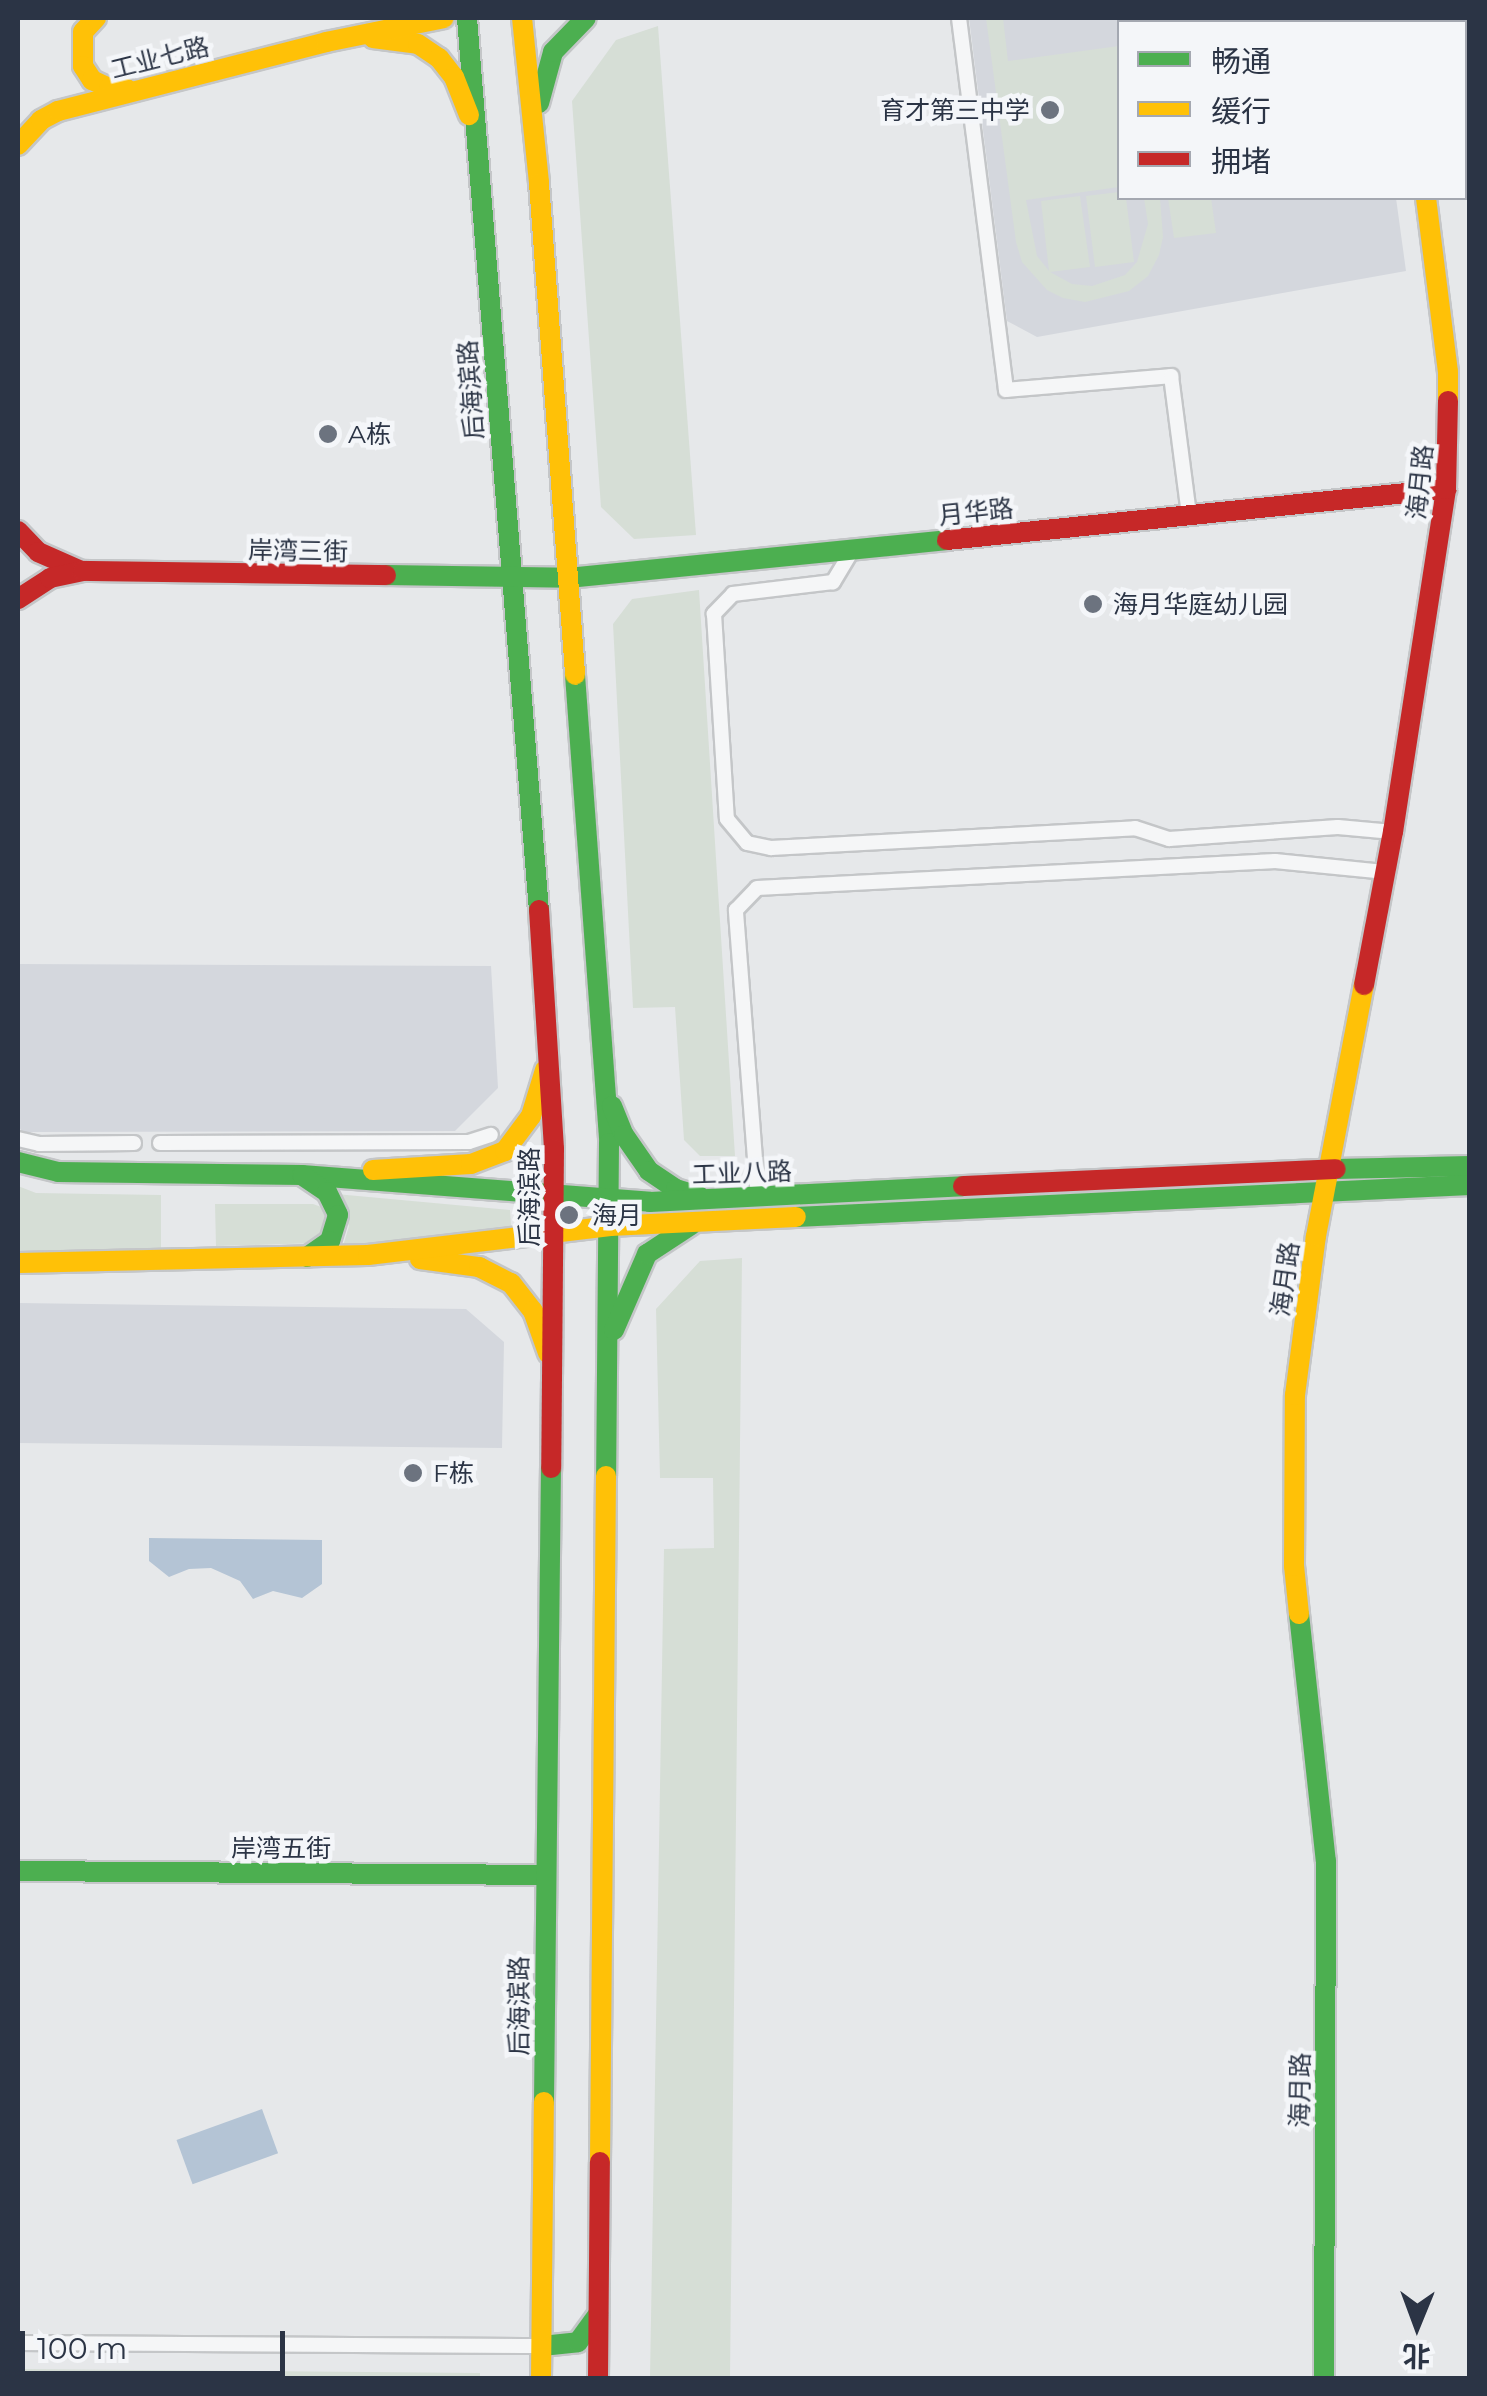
<!DOCTYPE html>
<html>
<head>
<meta charset="utf-8">
<style>
  body { margin:0 }
  #map { position:relative; width:1487px; height:2396px; overflow:hidden; background:#e6e8ea; font-family:Montserrat,"Noto Sans SC",sans-serif }
  div>[style] { position:absolute }
  .built>* { inset:0; background:#d4d7dd }
  .green>* { inset:0; background:#d6ded6 }
  .water>* { inset:0; background:#b4c4d5; transform-origin:0 0 }
  .roads { filter:drop-shadow(2px 0 #c4c6c8) drop-shadow(-2px 0 #c4c6c8) drop-shadow(0 2px #c4c6c8) drop-shadow(0 -2px #c4c6c8) }
  .street>* { height:14px; margin:-7px; padding:0 7px; transform-origin:7px; border-radius:7px; background:#f5f6f7 }
  .fast>* { height:20px; margin:-10px; padding:0 10px; transform-origin:10px; border-radius:10px; background:#4caf50 }
  .slow>* { height:20px; margin:-10px; padding:0 10px; transform-origin:10px; border-radius:10px; background:#ffc107 }
  .jam>* { height:20px; margin:-10px; padding:0 10px; transform-origin:10px; border-radius:10px; background:#c62828 }
  .dots>* { width:28px; height:28px; translate:-50% -50%; box-sizing:border-box; border:5px solid #f4f6f9; border-radius:50% }
  span { translate:-50% -50%; white-space:nowrap; text-align:center; line-height:1.15; -webkit-text-stroke:9px #f4f6f9; paint-order:stroke }
  .street-label { font-size:25px; color:#2b3445 }
  .poi-label { font-size:25px; color:#2b3445 }
  .right { translate:-100% -50%; text-align:right }
  .left { translate:0 -50%; text-align:left }
  .frame { position:absolute; inset:0; border:20px solid #2b3445; pointer-events:none }
  .legend { position:absolute; left:1117px; top:20px; width:350px; height:180px; box-sizing:border-box; background:#f4f6f9; border:2px solid #a4a8b1; margin:0; padding:12px 18px; list-style:none; font-size:30px; color:#2b3445 }
  .legend li { display:flex; align-items:center; gap:20px; height:50px }
  .legend b { width:50px; border:2px solid #a4a8b1 }
  .north { position:absolute; left:1367px; top:2276px; width:100px; height:100px; -webkit-text-stroke:8px #f4f6f9; paint-order:stroke; rotate:181deg; font-size:28px; font-weight:700; line-height:40px; text-align:center; color:#2b3445 }
  .north::after { content:''; display:block; margin:auto; width:35px; height:45px; background:#2b3445; clip-path:polygon(50% 0,100% 100%,50% 72%,0 100%) }
  .scale { position:absolute; left:20px; top:2331px; width:265px; height:45px; box-sizing:border-box; border:5px solid #2b3445; border-top:0; padding-left:12px; font-size:30px; line-height:35px; white-space:nowrap; color:#2b3445; -webkit-text-stroke:8px #f4f6f9; paint-order:stroke }
</style>
</head>
<body>
<div id="map">
  <div class="built">
    <i style="clip-path:polygon(969px 18px,1371px 18px,1371px 22px,1120px 22px,1120px 198px,1396px 198px,1406px 271px,1037px 337px,1007px 321px)"></i>
    <i style="clip-path:polygon(18px 964px,491px 966px,498px 1088px,455px 1131px,22px 1132px,18px 1125px)"></i>
    <i style="clip-path:polygon(18px 1303px,466px 1309px,504px 1342px,502px 1448px,18px 1443px)"></i>
  </div>
  <div class="green">
    <i style="clip-path:polygon(986px 18px,1003px 18px,1008px 61px,1119px 46px,1119px 187px,1026px 200px,1037px 256px,1049px 271px,1041px 201px,1080px 196px,1090px 267px,1050px 272px,1072px 284px,1092px 286px,1125px 275px,1137px 262px,1148px 224px,1144px 198px,1160px 198px,1163px 237px,1159px 255px,1148px 276px,1129px 291px,1085px 302px,1063px 298px,1047px 290px,1022px 262px,1016px 242px)"></i>
    <i style="clip-path:polygon(658px 26px,696px 535px,634px 539px,601px 507px,572px 101px,616px 40px)"></i>
    <i style="clip-path:polygon(1119px 192px,1120px 198px,1126px 198px,1134px 262px,1095px 267px,1086px 196px)"></i>
    <i style="clip-path:polygon(1168px 198px,1211px 198px,1216px 233px,1174px 238px)"></i>
    <i style="clip-path:polygon(699px 590px,717px 874px,735px 1156px,700px 1156px,684px 1140px,675px 1007px,633px 1008px,613px 624px,632px 599px)"></i>
    <i style="clip-path:polygon(18px 1186px,36px 1193px,161px 1195px,161px 1249px,18px 1251px)"></i>
    <i style="clip-path:polygon(336px 1194px,510px 1210px,511px 1226px,343px 1246px,349px 1226px)"></i>
    <i style="clip-path:polygon(215px 1204px,313px 1204px,324px 1208px,329px 1221px,318px 1243px,216px 1246px)"></i>
    <i style="clip-path:polygon(742px 1258px,730px 2378px,650px 2378px,664px 1549px,714px 1548px,713px 1478px,660px 1478px,656px 1309px,700px 1261px)"></i>
    <i style="clip-path:polygon(18px 2369px,480px 2373px,480px 2378px,18px 2378px)"></i>
  </div>
  <div class="water">
    <i style="clip-path:polygon(149px 1538px,322px 1540px,322px 1584px,302px 1598px,273px 1591px,253px 1599px,240px 1581px,211px 1568px,189px 1569px,169px 1577px,149px 1561px)"></i>
    <i style="left:262px;top:2109px;width:47px;height:91px;rotate:70deg"></i>
  </div>
  <div class="roads">
    <div class="street">
      <i style="left:959px;top:18px;width:375px;rotate:82.8deg"></i>
      <i style="left:1006px;top:390px;width:166px;rotate:-4.8deg"></i>
      <i style="left:1171px;top:376px;width:140px;rotate:82.6deg"></i>
      <i style="left:853px;top:549px;width:39px;rotate:121deg"></i>
      <i style="left:833px;top:582px;width:101px;rotate:173.2deg"></i>
      <i style="left:733px;top:594px;width:28px;rotate:134deg"></i>
      <i style="left:714px;top:614px;width:205px;rotate:86.4deg"></i>
      <i style="left:727px;top:819px;width:31px;rotate:50deg"></i>
      <i style="left:747px;top:843px;width:25px;rotate:12deg"></i>
      <i style="left:771px;top:848px;width:365px;rotate:-3.1deg"></i>
      <i style="left:1135px;top:828px;width:36px;rotate:18deg"></i>
      <i style="left:1169px;top:839px;width:169px;rotate:-4.1deg"></i>
      <i style="left:1338px;top:827px;width:55px;rotate:5.2deg"></i>
      <i style="left:18px;top:1139px;width:22px;rotate:13deg"></i>
      <i style="left:39px;top:1144px;width:95px;rotate:-0.6deg"></i>
      <i style="left:160px;top:1143px;width:309px;rotate:-0.2deg"></i>
      <i style="left:469px;top:1142px;width:23px;rotate:-18deg"></i>
      <i style="left:758px;top:1198px;width:289px;rotate:-94.4deg"></i>
      <i style="left:736px;top:910px;width:30px;rotate:-46deg"></i>
      <i style="left:757px;top:888px;width:519px;rotate:-2.98deg"></i>
      <i style="left:1275px;top:861px;width:112px;rotate:5.7deg"></i>
      <i style="left:18px;top:2343px;width:524px;rotate:0.33deg"></i>
    </div>
    <div class="fast">
      <i style="left:467px;top:18px;width:895px;rotate:85.39deg"></i>
      <i style="left:539px;top:103px;width:53px;rotate:-74.6deg"></i>
      <i style="left:553px;top:52px;width:47px;rotate:-45.9deg"></i>
      <i style="left:386px;top:575px;width:182px;rotate:0.9deg"></i>
      <i style="left:568px;top:578px;width:381px;rotate:-5.7deg"></i>
      <i style="left:575px;top:675px;width:469px;rotate:85.8deg"></i>
      <i style="left:609px;top:1143px;width:333px;rotate:90.5deg"></i>
      <i style="left:612px;top:1106px;width:31px;rotate:68deg"></i>
      <i style="left:624px;top:1135px;width:44px;rotate:55.2deg"></i>
      <i style="left:649px;top:1171px;width:32px;rotate:34deg"></i>
      <i style="left:676px;top:1189px;width:24px;rotate:17deg"></i>
      <i style="left:18px;top:1162px;width:41px;rotate:14deg"></i>
      <i style="left:58px;top:1172px;width:244px;rotate:0.7deg"></i>
      <i style="left:302px;top:1175px;width:349px;rotate:4.4deg"></i>
      <i style="left:650px;top:1202px;width:313px;rotate:-2.9deg"></i>
      <i style="left:1336px;top:1169px;width:134px;rotate:-1.3deg"></i>
      <i style="left:303px;top:1176px;width:29px;rotate:34deg"></i>
      <i style="left:327px;top:1192px;width:25px;rotate:64deg"></i>
      <i style="left:338px;top:1215px;width:27px;rotate:107deg"></i>
      <i style="left:330px;top:1241px;width:28px;rotate:145deg"></i>
      <i style="left:796px;top:1217px;width:675px;rotate:-2.72deg"></i>
      <i style="left:614px;top:1330px;width:83px;rotate:-66.5deg"></i>
      <i style="left:647px;top:1254px;width:53px;rotate:-33.4deg"></i>
      <i style="left:1299px;top:1614px;width:248px;rotate:83.8deg"></i>
      <i style="left:1326px;top:1861px;width:517px;rotate:90.22deg"></i>
      <i style="left:18px;top:1871px;width:527px;rotate:0.43deg"></i>
      <i style="left:544px;top:2102px;width:634px;rotate:-89.37deg"></i>
      <i style="left:542px;top:2346px;width:36px;rotate:-6deg"></i>
      <i style="left:578px;top:2342px;width:34px;rotate:-54deg"></i>
    </div>
    <div class="slow">
      <i style="left:96px;top:18px;width:19px;rotate:133deg"></i>
      <i style="left:83px;top:32px;width:34px;rotate:90deg"></i>
      <i style="left:83px;top:66px;width:17px;rotate:57deg"></i>
      <i style="left:92px;top:80px;width:19px;rotate:25deg"></i>
      <i style="left:109px;top:88px;width:18px;rotate:3deg"></i>
      <i style="left:522px;top:18px;width:166px;rotate:84.1deg"></i>
      <i style="left:539px;top:183px;width:493px;rotate:85.8deg"></i>
      <i style="left:373px;top:38px;width:45px;rotate:7.6deg"></i>
      <i style="left:418px;top:44px;width:25px;rotate:34deg"></i>
      <i style="left:439px;top:58px;width:24px;rotate:52deg"></i>
      <i style="left:454px;top:77px;width:41px;rotate:68.5deg"></i>
      <i style="left:18px;top:145px;width:34px;rotate:-47deg"></i>
      <i style="left:41px;top:120px;width:19px;rotate:-28deg"></i>
      <i style="left:58px;top:111px;width:277px;rotate:-14.4deg"></i>
      <i style="left:326px;top:42px;width:120px;rotate:-11.5deg"></i>
      <i style="left:1426px;top:198px;width:175px;rotate:82.8deg"></i>
      <i style="left:1448px;top:372px;width:29px;rotate:90deg"></i>
      <i style="left:373px;top:1170px;width:98px;rotate:-3.5deg"></i>
      <i style="left:471px;top:1164px;width:36px;rotate:-21deg"></i>
      <i style="left:505px;top:1151px;width:44px;rotate:-53.4deg"></i>
      <i style="left:531px;top:1116px;width:48px;rotate:-73.1deg"></i>
      <i style="left:420px;top:1259px;width:60px;rotate:7.7deg"></i>
      <i style="left:479px;top:1267px;width:36px;rotate:27deg"></i>
      <i style="left:511px;top:1283px;width:36px;rotate:52deg"></i>
      <i style="left:533px;top:1311px;width:45px;rotate:70.3deg"></i>
      <i style="left:18px;top:1263px;width:350px;rotate:-1.3deg"></i>
      <i style="left:368px;top:1255px;width:244px;rotate:-6.8deg"></i>
      <i style="left:610px;top:1226px;width:186px;rotate:-2.8deg"></i>
      <i style="left:1299px;top:1614px;width:48px;rotate:-95.9deg"></i>
      <i style="left:1294px;top:1566px;width:171px;rotate:-89.7deg"></i>
      <i style="left:1295px;top:1395px;width:160px;rotate:-82.5deg"></i>
      <i style="left:1316px;top:1236px;width:256px;rotate:-79.2deg"></i>
      <i style="left:600px;top:2162px;width:686px;rotate:-89.5deg"></i>
      <i style="left:541px;top:2378px;width:276px;rotate:-89.4deg"></i>
    </div>
    <div class="jam">
      <i style="left:1402px;top:18px;width:4px;rotate:76deg"></i>
      <i style="left:18px;top:531px;width:29px;rotate:46deg"></i>
      <i style="left:38px;top:552px;width:47px;rotate:23.8deg"></i>
      <i style="left:947px;top:540px;width:502px;rotate:-5.84deg"></i>
      <i style="left:18px;top:599px;width:38px;rotate:-33deg"></i>
      <i style="left:50px;top:578px;width:34px;rotate:-12deg"></i>
      <i style="left:83px;top:571px;width:303px;rotate:0.8deg"></i>
      <i style="left:539px;top:910px;width:239px;rotate:86.4deg"></i>
      <i style="left:554px;top:1149px;width:319px;rotate:90.5deg"></i>
      <i style="left:1364px;top:985px;width:156px;rotate:-79.3deg"></i>
      <i style="left:1393px;top:832px;width:347px;rotate:-81.2deg"></i>
      <i style="left:1446px;top:489px;width:88px;rotate:-88.7deg"></i>
      <i style="left:963px;top:1186px;width:373px;rotate:-2.6deg"></i>
      <i style="left:598px;top:2378px;width:216px;rotate:-89.5deg"></i>
    </div>
  </div>
  <div class="dots">
    <i style="left:1050px;top:110px;background:#6c737f"></i>
    <i style="left:328px;top:434px;background:#6c737f"></i>
    <i style="left:1093px;top:604px;background:#6c737f"></i>
    <i style="left:569px;top:1215px;background:#6c737f"></i>
    <i style="left:413px;top:1473px;background:#6c737f"></i>
  </div>
  <div class="street-label">
    <span style="left:160px;top:58px;rotate:-14deg">工业七路</span>
    <span style="left:471px;top:390px;rotate:-94deg">后海滨路</span>
    <span style="left:1420px;top:482px;rotate:-84deg">海月路</span>
    <span style="left:976px;top:512px;rotate:-6deg">月华路</span>
    <span style="left:298px;top:551px;rotate:1deg">岸湾三街</span>
    <span style="left:742px;top:1173px;rotate:-2deg">工业八路</span>
    <span style="left:529px;top:1197px;rotate:-90deg">后海滨路</span>
    <span style="left:1285px;top:1279px;rotate:-82deg">海月路</span>
    <span style="left:281px;top:1848px">岸湾五街</span>
    <span style="left:519px;top:2006px;rotate:-90deg">后海滨路</span>
    <span style="left:1300px;top:2090px;rotate:-89deg">海月路</span>
  </div>
  <div class="poi-label">
    <span class="right" style="left:1030px;top:110px">育才第三中学</span>
    <span class="left" style="left:348px;top:434px">A栋</span>
    <span class="left" style="left:1113px;top:604px">海月华庭幼儿园</span>
    <span class="left" style="left:592px;top:1215px">海月</span>
    <span class="left" style="left:433px;top:1473px">F栋</span>
  </div>
  <div class="frame"></div>
  <ul class="legend">
  <li><b style="height:12px;background:#4caf50"></b>畅通</li>
  <li><b style="height:12px;background:#ffc107"></b>缓行</li>
  <li><b style="height:12px;background:#c62828"></b>拥堵</li>
  </ul>
  <div class="north">北</div>
  <div class="scale">100 m</div>
</div>
</body>
</html>
